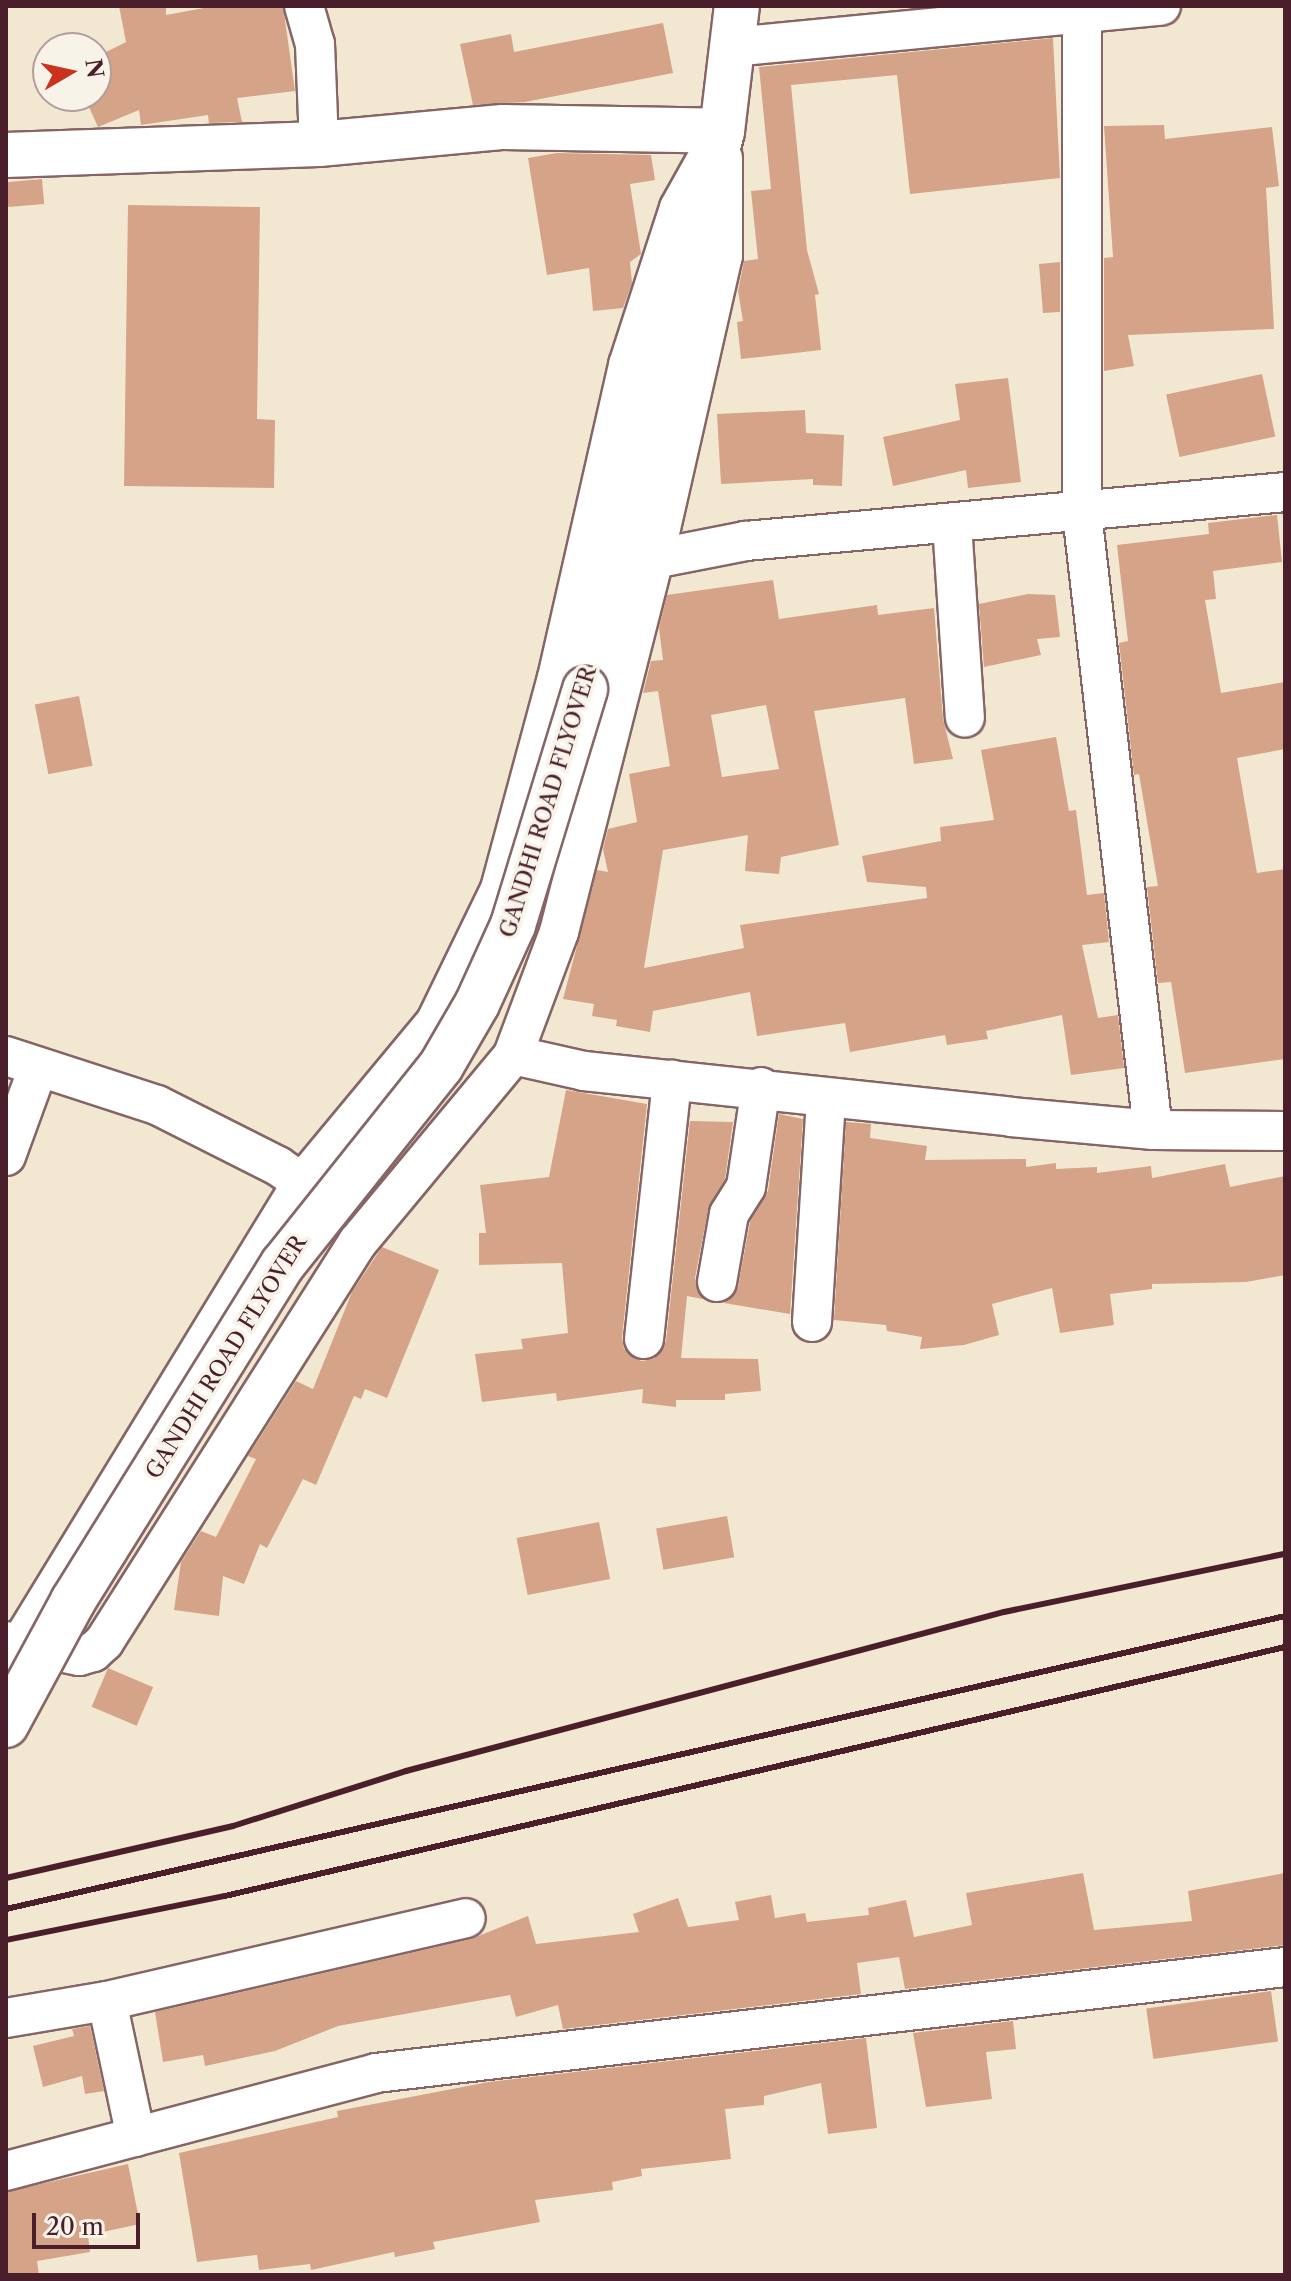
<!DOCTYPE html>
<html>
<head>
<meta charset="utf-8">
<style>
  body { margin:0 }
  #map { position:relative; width:1291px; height:2281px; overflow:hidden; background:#f2e8d1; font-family:"Libre Caslon Text",serif }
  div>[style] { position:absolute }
  .building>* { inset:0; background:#d5a388; transform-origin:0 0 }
  .roads { filter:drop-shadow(2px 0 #856565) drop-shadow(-2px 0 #856565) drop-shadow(0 2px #856565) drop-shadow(0 -2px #856565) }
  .street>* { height:38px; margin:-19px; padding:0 19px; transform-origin:19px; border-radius:19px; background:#fff }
  .secondary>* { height:44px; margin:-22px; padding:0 22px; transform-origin:22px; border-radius:22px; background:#fff }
  .rail>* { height:6px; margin:-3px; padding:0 3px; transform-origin:3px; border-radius:3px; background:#4a1f2b }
  .bridges { filter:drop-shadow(2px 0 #856565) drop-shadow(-2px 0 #856565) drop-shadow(0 2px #856565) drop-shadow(0 -2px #856565) }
  .secondary-bridge>* { height:44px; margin:-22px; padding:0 22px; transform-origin:22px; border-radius:22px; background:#fff }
  span { translate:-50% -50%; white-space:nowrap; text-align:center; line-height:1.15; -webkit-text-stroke:7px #f7f3e8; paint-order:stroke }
  .street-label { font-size:22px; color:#4a1f2b }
  .frame { position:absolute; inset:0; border:8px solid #4a1f2b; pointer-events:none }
  .north { position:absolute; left:32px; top:32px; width:80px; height:80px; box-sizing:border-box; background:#f7f3e8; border:2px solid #b29e9c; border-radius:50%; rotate:81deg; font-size:22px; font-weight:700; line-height:32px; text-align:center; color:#4a1f2b }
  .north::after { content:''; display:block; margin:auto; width:28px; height:36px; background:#c8321e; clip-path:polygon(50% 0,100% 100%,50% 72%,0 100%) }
  .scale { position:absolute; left:32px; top:2213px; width:108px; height:36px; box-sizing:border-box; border:4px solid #4a1f2b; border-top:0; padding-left:10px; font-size:24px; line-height:28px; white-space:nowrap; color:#4a1f2b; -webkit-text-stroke:6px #f7f3e8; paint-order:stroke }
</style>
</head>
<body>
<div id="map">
  <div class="building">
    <i style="clip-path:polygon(119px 6px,166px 6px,166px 15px,215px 6px,283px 6px,295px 91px,237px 98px,242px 122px,209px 123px,208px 115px,141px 125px,139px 110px,98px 127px,84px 96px,96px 96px,96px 57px,126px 42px)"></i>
    <i style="clip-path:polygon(663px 23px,673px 73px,525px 102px,473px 105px,460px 44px,511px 34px,514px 52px)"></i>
    <i style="clip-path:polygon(1053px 38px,1060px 178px,910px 194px,897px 75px,791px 85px,807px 250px,819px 294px,815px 295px,821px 350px,741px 359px,737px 322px,743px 321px,738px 291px,744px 261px,758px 259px,751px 191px,771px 189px,759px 67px)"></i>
    <i style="clip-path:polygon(1164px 125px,1165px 139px,1272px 127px,1279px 186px,1266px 188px,1274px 329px,1128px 335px,1134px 366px,1104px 371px,1104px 258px,1113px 257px,1104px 126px)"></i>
    <i style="clip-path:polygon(557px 153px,651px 155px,655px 180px,630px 184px,641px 254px,630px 262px,632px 283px,623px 308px,593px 311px,589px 268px,547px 275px,528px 158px)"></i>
    <i style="left:42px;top:179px;width:25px;height:36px;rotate:85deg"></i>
    <i style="clip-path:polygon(128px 205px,260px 207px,257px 419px,275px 420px,274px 488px,124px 486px)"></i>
    <i style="clip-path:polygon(1060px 262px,1060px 312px,1043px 313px,1039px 264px)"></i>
    <i style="left:1262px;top:374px;width:64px;height:98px;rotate:78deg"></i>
    <i style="clip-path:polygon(1008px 378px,1021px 482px,968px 488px,966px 470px,893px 486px,883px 437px,960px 420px,955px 384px)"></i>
    <i style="clip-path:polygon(805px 410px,806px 433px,844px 435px,842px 486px,813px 485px,813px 479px,721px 484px,717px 414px)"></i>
    <i style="clip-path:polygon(1277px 515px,1282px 562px,1213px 571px,1216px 599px,1205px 600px,1221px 693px,1285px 682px,1285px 749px,1237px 758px,1257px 873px,1285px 869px,1285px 1059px,1185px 1073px,1171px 982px,1158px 983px,1147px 887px,1158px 886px,1139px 774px,1134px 775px,1119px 643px,1128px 641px,1117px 545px,1209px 534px,1208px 523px)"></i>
    <i style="clip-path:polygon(evenodd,773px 580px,779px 619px,877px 605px,878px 615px,934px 608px,943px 719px,953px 759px,914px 764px,905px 698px,814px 711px,839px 845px,781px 857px,779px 874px,745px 871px,748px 835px,663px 850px,644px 968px,744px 948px,740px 925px,927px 898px,926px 887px,867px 882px,862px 856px,941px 841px,940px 827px,994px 820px,981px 750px,1056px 737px,1069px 811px,1076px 810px,1087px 895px,1104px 893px,1109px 942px,1082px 945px,1098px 1018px,1118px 1015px,1124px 1068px,1071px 1075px,1062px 1015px,986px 1031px,988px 1039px,947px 1045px,945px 1035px,850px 1052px,845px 1023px,757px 1036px,750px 992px,653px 1011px,650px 1032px,616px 1026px,617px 1020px,592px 1016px,594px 1004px,563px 999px,597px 870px,608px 872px,603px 849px,608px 829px,637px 822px,629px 774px,670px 766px,658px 691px,643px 693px,651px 661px,663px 660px,659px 628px,667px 595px,773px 580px,766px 705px,779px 769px,722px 777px,711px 715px,766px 705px)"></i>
    <i style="clip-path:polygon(1028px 594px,1055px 595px,1060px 637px,1037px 639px,1041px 655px,984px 667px,979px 604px)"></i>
    <i style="left:79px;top:696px;width:71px;height:45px;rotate:79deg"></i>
    <i style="clip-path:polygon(566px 1090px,647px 1104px,622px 1337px,624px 1349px,641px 1361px,654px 1359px,666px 1341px,690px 1121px,733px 1122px,725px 1179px,708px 1210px,695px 1278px,703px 1299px,687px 1296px,681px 1358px,758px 1359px,761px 1391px,725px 1394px,725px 1400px,676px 1400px,676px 1407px,642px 1403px,643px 1389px,557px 1401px,556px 1393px,482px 1402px,475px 1354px,523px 1349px,521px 1339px,568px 1333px,562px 1263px,479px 1265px,479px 1233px,486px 1233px,480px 1185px,549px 1177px)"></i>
    <i style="clip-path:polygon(779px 1114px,803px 1119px,790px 1314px,724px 1303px,738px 1287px,750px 1222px,768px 1191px)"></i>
    <i style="clip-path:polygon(846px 1122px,871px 1124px,870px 1138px,927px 1146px,925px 1160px,1026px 1159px,1026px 1167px,1056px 1163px,1056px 1169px,1097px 1167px,1097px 1173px,1151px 1166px,1152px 1178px,1225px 1164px,1230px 1187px,1285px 1176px,1285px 1275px,1246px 1282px,1152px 1284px,1152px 1289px,1110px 1294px,1114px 1325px,1060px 1333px,1052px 1288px,992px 1304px,999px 1335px,964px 1345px,920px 1349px,922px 1337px,887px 1331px,886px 1325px,834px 1320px)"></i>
    <i style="clip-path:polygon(382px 1247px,439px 1270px,387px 1398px,365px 1389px,361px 1399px,354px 1396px,316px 1485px,303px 1479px,267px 1548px,260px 1544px,244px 1584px,223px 1576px,219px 1616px,174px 1610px,181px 1562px,201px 1531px,216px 1537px,256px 1459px,248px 1456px,296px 1381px,313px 1389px,352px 1292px)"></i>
    <i style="left:727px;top:1516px;width:42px;height:72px;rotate:80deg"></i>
    <i style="left:599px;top:1522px;width:58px;height:84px;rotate:79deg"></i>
    <i style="left:108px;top:1668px;width:49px;height:42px;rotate:23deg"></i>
    <i style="clip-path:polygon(1083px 1873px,1094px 1930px,1192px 1921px,1188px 1891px,1285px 1873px,1285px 1945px,905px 1989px,899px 1957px,857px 1963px,861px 1994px,563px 2029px,558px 2005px,516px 2017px,510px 1995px,338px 2026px,275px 2051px,205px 2066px,203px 2055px,163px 2062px,155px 2012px,471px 1939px,528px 1916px,536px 1944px,639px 1932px,633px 1914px,678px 1898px,688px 1927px,739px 1920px,735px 1902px,771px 1895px,775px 1918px,805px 1913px,807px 1922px,869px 1915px,868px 1908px,906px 1900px,914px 1937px,972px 1925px,966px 1893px)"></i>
    <i style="left:1271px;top:1991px;width:51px;height:126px;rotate:82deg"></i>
    <i style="clip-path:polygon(1013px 2021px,1016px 2049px,986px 2052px,992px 2099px,926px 2107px,913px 2033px)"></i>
    <i style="clip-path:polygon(90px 2026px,104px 2091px,85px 2094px,82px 2076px,43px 2087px,33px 2046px,74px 2036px,72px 2029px)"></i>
    <i style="clip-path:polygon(866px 2038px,877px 2128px,828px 2134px,821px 2083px,764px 2096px,764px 2105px,725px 2109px,731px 2159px,641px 2169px,642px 2176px,612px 2182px,613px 2190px,535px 2200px,540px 2222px,433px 2242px,435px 2249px,395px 2257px,394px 2252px,311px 2270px,310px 2264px,259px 2270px,257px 2255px,197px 2262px,179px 2153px,338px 2117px,337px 2111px,489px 2082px)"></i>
    <i style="clip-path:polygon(128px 2164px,140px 2224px,88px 2235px,90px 2252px,37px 2261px,39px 2275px,6px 2275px,6px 2192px)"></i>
  </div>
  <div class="roads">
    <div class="street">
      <i style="left:304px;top:6px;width:40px;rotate:74deg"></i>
      <i style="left:315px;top:44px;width:100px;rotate:87.7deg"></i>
      <i style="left:1082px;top:17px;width:496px;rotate:90deg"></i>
      <i style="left:1082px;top:513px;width:621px;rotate:83.44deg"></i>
      <i style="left:732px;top:47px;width:431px;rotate:-5.5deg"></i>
      <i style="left:952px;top:524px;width:194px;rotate:86.2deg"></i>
      <i style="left:654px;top:559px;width:94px;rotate:-11.1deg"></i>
      <i style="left:746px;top:541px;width:541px;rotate:-5.19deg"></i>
      <i style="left:513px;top:1055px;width:73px;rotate:12.7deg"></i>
      <i style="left:584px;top:1071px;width:429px;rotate:6.1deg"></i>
      <i style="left:1011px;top:1117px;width:143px;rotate:5.2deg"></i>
      <i style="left:1153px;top:1130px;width:132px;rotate:0.4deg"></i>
      <i style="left:6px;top:1056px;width:159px;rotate:18deg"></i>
      <i style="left:157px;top:1105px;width:136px;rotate:26.8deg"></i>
      <i style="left:278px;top:1166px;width:29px;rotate:35deg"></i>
      <i style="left:6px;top:1156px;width:94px;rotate:-70deg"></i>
      <i style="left:717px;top:1282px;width:69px;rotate:-80deg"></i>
      <i style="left:729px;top:1214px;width:32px;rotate:-58deg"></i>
      <i style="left:746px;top:1187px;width:101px;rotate:-81.5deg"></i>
      <i style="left:812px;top:1322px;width:225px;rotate:-86.4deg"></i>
      <i style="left:644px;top:1339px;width:261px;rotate:-83.8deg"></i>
      <i style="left:6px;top:1641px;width:75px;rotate:11.6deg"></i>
      <i style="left:79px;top:1656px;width:15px;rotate:-16deg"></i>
      <i style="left:93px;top:1652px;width:15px;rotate:-42deg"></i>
      <i style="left:104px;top:1642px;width:474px;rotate:-57.6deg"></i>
      <i style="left:358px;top:1242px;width:243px;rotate:-50.3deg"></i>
      <i style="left:513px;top:1055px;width:131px;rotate:-69.5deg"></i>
      <i style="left:559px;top:932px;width:385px;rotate:-75.7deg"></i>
      <i style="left:654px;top:559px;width:311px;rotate:-77.2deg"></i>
      <i style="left:723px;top:256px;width:98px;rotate:-90deg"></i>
      <i style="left:8px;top:1664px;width:564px;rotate:-58.57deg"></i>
      <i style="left:302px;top:1183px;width:208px;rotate:-50.3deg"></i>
      <i style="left:435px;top:1023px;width:149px;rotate:-64.1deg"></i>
      <i style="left:500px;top:889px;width:219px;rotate:-74.9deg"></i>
      <i style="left:557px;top:678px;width:321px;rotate:-77.2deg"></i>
      <i style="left:628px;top:365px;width:165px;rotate:-72deg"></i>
      <i style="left:679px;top:208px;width:57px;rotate:-60.8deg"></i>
      <i style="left:107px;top:2001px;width:139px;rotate:78deg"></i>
      <i style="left:6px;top:2018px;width:102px;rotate:-9.6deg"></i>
      <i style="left:107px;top:2001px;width:368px;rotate:-13deg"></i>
      <i style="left:6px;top:2171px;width:383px;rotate:-14.8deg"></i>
      <i style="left:376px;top:2073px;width:915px;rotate:-6.65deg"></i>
    </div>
    <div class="secondary">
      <i style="left:6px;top:155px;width:313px;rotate:-2deg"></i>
      <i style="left:319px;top:144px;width:185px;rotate:-5.3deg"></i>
      <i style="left:503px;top:127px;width:219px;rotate:1deg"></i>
      <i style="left:585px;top:689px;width:575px;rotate:-76.21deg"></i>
      <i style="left:722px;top:131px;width:126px;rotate:-83.2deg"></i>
    </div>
  </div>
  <div class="rail">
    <i style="left:6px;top:1878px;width:233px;rotate:-12.9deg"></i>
    <i style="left:233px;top:1826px;width:182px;rotate:-17.6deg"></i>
    <i style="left:406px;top:1771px;width:619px;rotate:-14.89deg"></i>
    <i style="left:1004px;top:1612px;width:287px;rotate:-11.7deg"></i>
    <i style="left:6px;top:1909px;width:1312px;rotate:-12.9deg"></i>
    <i style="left:6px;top:1940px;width:223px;rotate:-11.4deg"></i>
    <i style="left:225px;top:1896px;width:1089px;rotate:-13.22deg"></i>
  </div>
  <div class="bridges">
    <div class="secondary-bridge">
      <i style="left:6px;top:1725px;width:141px;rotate:-61.6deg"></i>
      <i style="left:73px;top:1601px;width:397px;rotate:-58.1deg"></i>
      <i style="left:283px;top:1264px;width:253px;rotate:-51.4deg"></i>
      <i style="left:441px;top:1066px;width:72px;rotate:-59.9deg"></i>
      <i style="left:477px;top:1004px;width:87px;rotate:-65.5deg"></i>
      <i style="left:513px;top:925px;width:247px;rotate:-73deg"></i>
    </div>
  </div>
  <div class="street-label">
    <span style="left:548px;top:802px;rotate:-73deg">GANDHI ROAD FLYOVER</span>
    <span style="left:226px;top:1357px;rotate:-58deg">GANDHI ROAD FLYOVER</span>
  </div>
  <div class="frame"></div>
  <div class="north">N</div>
  <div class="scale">20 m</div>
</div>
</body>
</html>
